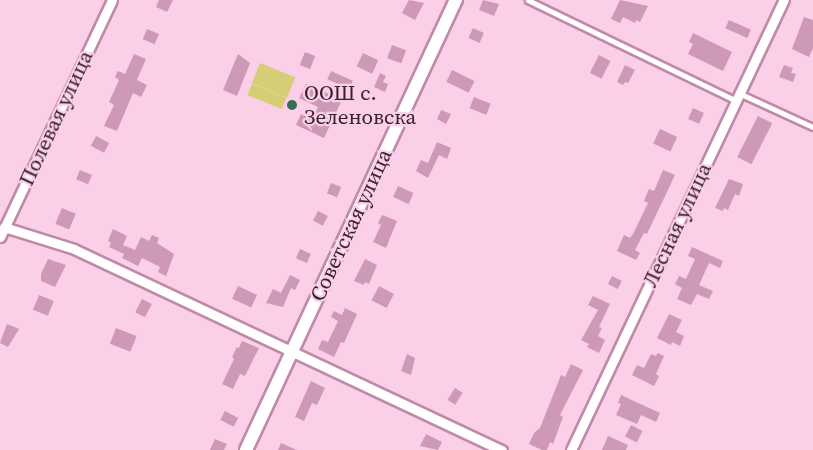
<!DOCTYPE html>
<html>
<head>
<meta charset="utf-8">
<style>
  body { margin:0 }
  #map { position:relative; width:813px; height:450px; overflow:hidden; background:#fccfe8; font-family:"Source Serif 4",serif }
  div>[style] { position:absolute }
  .green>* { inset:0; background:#d6ce77; transform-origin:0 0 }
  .building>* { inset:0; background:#ce98b7; transform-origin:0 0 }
  .roads { filter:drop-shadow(2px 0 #bf8aa8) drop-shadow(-2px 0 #bf8aa8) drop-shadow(0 2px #bf8aa8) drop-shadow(0 -2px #bf8aa8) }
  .lane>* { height:4.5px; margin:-2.25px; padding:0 2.25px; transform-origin:2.25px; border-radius:2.25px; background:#fff }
  .street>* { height:9px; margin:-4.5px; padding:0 4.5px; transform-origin:4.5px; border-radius:4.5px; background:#fff }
  .secondary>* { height:12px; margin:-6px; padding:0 6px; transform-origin:6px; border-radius:6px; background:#fff }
  .dots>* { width:16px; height:16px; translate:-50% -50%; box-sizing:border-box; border:3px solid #fccfe8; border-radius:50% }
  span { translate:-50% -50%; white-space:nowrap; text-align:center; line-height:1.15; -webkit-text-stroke:4.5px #fccfe8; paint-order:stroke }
  .poi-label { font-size:21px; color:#37222e }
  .left { translate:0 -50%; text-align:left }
  .street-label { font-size:21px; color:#37222e }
</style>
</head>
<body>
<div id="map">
  <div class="green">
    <i style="left:260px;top:63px;width:38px;height:22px;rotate:22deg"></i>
    <i style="left:252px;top:84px;width:37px;height:12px;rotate:22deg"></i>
  </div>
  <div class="building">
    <i style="clip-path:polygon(159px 0,173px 0,167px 12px,156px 7px)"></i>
    <i style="clip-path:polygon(409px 0,424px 3px,415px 20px,402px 13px)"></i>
    <i style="clip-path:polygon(483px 0,499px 4px,494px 16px,479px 10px)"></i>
    <i style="clip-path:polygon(620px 0,648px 6px,640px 22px,636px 20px,635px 23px,623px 17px,620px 23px,611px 19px)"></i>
    <i style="clip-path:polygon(804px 17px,813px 20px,813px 48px,809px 57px,792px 49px)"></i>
    <i style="left:729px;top:20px;width:24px;height:9px;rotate:24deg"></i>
    <i style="left:473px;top:28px;width:12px;height:11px;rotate:24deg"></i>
    <i style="left:147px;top:29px;width:13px;height:11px;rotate:23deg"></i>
    <i style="clip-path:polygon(693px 33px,732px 52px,723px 71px,688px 54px,693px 44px,689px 42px)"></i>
    <i style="left:392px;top:45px;width:15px;height:14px;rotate:20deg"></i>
    <i style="left:305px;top:52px;width:11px;height:14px;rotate:22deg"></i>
    <i style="left:363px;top:53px;width:17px;height:15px;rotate:25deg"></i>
    <i style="clip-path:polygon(134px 54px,146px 59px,137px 80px,147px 85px,141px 97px,133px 93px,117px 131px,104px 126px,114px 105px,109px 102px,119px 80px,115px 77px,118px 71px,125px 74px)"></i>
    <i style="clip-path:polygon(238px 54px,250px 63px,237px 96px,223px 90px)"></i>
    <i style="left:599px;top:55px;width:13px;height:20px;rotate:27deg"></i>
    <i style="clip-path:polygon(625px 65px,635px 70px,628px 83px,625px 82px,623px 85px,617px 82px)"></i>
    <i style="clip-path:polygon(784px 65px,793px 68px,791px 73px,796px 74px,793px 82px,779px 77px)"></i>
    <i style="left:452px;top:70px;width:25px;height:13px;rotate:26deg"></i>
    <i style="left:331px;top:71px;width:24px;height:9px;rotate:24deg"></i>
    <i style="clip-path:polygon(380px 73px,386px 76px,383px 82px,388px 84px,385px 92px,374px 87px)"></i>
    <i style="clip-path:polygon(306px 84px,342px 100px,324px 138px,296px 125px,301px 114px,312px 119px,318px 107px,299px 98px)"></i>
    <i style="left:474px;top:97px;width:18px;height:12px;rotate:22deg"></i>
    <i style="left:693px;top:108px;width:12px;height:12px;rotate:24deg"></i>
    <i style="clip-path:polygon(441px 110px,451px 114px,446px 124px,437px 119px)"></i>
    <i style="left:758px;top:116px;width:16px;height:46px;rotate:27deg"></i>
    <i style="left:660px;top:129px;width:19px;height:16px;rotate:25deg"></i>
    <i style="left:96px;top:136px;width:15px;height:11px;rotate:28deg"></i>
    <i style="clip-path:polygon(437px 142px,451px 148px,447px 159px,439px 155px,428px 178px,416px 171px,421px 160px,428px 163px)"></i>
    <i style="left:80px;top:170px;width:13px;height:10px;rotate:23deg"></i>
    <i style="clip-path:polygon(663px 170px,675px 175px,647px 234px,644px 233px,635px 250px,640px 253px,636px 260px,617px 251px,624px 235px,630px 238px,633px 234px,648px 203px,644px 201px,649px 189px,654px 191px)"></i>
    <i style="clip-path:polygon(729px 179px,743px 184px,739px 196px,735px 194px,728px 210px,724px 208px,723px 211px,715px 208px)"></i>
    <i style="left:331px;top:183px;width:11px;height:11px;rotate:22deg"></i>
    <i style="left:398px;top:186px;width:17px;height:12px;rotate:24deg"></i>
    <i style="left:62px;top:208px;width:15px;height:17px;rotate:23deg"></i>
    <i style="left:318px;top:211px;width:11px;height:11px;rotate:27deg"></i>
    <i style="clip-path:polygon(382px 215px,397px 221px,386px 248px,373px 242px,381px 225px,378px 223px)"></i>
    <i style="clip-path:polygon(113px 229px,127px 236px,123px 245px,135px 250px,141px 237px,149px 241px,152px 235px,159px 238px,157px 243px,174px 254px,166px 276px,158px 272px,160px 267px,142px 258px,138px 266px,122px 258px,124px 254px,109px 247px,111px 243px,108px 241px)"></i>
    <i style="clip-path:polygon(692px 247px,723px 261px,720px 268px,709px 263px,699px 285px,713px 291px,709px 299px,697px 294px,691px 305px,677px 299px,682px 288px,675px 284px,679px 276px,686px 279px,695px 259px,688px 256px)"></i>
    <i style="left:300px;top:249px;width:12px;height:10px;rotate:24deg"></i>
    <i style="clip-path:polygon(48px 259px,66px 265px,55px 287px,41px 281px,41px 274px)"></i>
    <i style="clip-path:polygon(365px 259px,377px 265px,369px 284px,365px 282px,364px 285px,354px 281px)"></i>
    <i style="clip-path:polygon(290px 275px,300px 280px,295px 290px,291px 288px,283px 307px,266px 303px,273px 289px,281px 293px)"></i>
    <i style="left:612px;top:276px;width:11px;height:9px;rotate:27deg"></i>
    <i style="left:238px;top:286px;width:21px;height:14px;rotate:25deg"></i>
    <i style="left:379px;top:286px;width:17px;height:16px;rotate:28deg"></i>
    <i style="left:39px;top:295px;width:16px;height:16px;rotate:22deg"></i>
    <i style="clip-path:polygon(593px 296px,610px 304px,599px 327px,602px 328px,598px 336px,605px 340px,599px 353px,587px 347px,589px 344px,581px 340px,598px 310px,588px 305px)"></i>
    <i style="left:142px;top:299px;width:11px;height:15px;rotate:27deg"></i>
    <i style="clip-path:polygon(345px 308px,357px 314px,344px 343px,341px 342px,334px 357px,318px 349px,322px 340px,328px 342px,338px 321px,331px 317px,334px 311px,342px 315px)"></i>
    <i style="clip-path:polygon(669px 314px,682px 320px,676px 332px,684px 336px,680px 346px,672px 342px,671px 345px,657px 338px)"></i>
    <i style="clip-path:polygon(7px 324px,19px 329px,8px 347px,0 343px)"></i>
    <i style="left:116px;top:328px;width:22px;height:17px;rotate:21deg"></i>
    <i style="clip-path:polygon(242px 341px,259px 348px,245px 376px,240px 374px,233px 389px,222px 384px,234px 359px,232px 357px,237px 347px,239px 348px)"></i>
    <i style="clip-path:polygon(658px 353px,664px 356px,656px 374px,659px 376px,654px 386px,632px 375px,637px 365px,644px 368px,651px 354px,656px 356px)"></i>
    <i style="clip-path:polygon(407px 354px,415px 358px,411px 375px,401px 371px)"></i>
    <i style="clip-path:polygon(571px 364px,583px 370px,560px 415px,563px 417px,553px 444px,550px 442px,547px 450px,542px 450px,529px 444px,534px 433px,540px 428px,561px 375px,565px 377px)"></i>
    <i style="clip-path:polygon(311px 381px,325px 388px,317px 405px,312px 403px,304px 421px,295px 417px)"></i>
    <i style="left:455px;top:388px;width:9px;height:14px;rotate:32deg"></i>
    <i style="clip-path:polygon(621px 395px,660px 413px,656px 422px,641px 415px,637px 424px,616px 415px,621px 404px,618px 403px)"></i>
    <i style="left:225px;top:411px;width:15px;height:10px;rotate:28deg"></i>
    <i style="left:631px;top:425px;width:13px;height:13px;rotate:27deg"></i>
    <i style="clip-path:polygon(426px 434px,442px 442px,438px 450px,420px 446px)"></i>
    <i style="clip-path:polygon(608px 436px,628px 445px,626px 450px,602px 450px)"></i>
    <i style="clip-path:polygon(215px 439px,227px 444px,224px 450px,210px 450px)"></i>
    <i style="clip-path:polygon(281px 443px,297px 450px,278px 450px)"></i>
  </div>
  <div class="roads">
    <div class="lane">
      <i style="left:528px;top:0;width:230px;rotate:25.8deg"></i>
      <i style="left:739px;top:93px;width:81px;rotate:24.7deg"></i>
    </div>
    <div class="street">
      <i style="left:4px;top:227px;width:73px;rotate:17.4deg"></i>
      <i style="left:74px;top:249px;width:473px;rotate:25.2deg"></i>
      <i style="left:0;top:237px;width:262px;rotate:-64.7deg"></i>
      <i style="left:571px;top:450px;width:498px;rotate:-64.7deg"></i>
    </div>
    <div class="secondary">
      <i style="left:246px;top:450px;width:497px;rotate:-65deg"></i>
    </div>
  </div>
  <div class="dots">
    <i style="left:292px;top:105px;background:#356d55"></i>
  </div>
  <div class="poi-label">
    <span class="left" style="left:304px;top:105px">ООШ с.<br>Зеленовска</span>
  </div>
  <div class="street-label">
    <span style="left:56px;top:118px;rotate:-65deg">Полевая улица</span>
    <span style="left:351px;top:225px;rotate:-65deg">Советская улица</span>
    <span style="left:677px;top:225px;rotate:-65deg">Лесная улица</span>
  </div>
</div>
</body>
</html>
